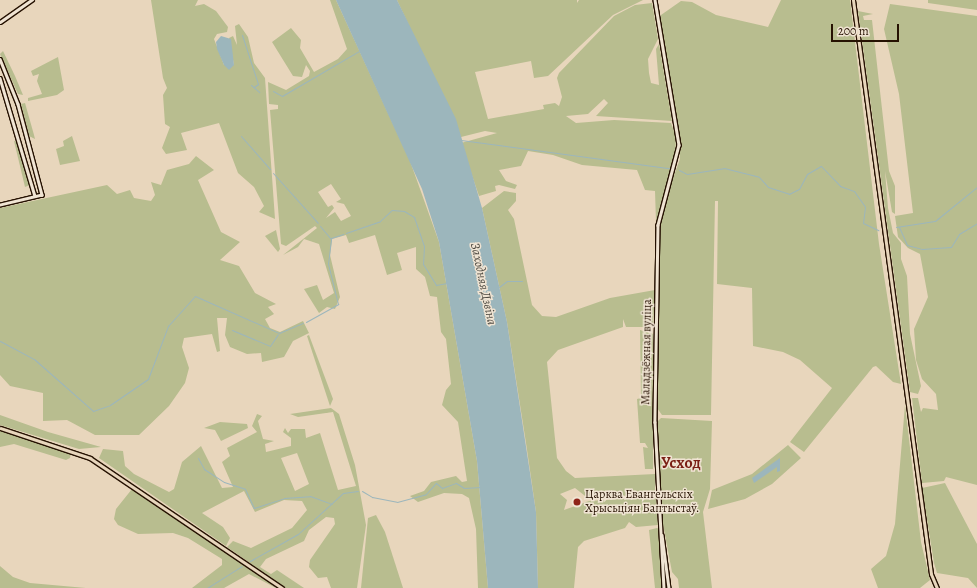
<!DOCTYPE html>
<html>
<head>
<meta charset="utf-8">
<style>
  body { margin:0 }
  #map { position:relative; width:977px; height:588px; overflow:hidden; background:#e8d6bc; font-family:Alegreya,serif }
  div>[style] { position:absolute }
  .green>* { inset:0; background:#b8bd8f }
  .water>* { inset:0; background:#9cb6bc }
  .stream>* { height:1px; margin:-0.5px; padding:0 0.5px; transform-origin:0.5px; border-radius:0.5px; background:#9cb6bc }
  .roads { filter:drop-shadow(1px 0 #261202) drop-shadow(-1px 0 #261202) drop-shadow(0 1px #261202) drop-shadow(0 -1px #261202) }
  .secondary>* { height:2.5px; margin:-1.25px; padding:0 1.25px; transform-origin:1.25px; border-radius:1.25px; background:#f0e4d3 }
  .primary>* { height:3px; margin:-1.5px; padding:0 1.5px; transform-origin:1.5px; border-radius:1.5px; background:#e8d6bc }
  .dots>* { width:11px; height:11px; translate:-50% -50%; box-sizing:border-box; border:2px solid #f0e4d3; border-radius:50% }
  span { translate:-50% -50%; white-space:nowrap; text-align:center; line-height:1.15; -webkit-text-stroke:3px #f0e4d3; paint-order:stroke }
  .street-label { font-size:12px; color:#261202 }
  .poi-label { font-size:12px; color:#261202 }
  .left { translate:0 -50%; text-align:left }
  .water-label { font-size:13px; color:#4f4b43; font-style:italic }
  .district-label { font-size:16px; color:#7a1f14; font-weight:700 }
  .scale { position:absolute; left:831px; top:24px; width:68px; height:18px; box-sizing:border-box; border:2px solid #261202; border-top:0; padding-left:5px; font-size:12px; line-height:14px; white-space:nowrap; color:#261202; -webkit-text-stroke:3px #f0e4d3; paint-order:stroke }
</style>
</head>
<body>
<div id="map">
  <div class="green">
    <i style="clip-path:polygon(151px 0,198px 0,195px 6px,204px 4px,216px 11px,228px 27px,227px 32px,217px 34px,214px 39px,224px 65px,234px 65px,229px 38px,233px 36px,237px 45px,235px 26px,239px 24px,248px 37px,254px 63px,265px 78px,275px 219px,259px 212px,264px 206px,254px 187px,238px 173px,219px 123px,181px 133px,187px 150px,166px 154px,162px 148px,170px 127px,165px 124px,163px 95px,167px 88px,163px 78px)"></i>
    <i style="clip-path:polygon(evenodd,330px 0,336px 0,410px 161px,439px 242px,477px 461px,488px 588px,478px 588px,476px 529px,469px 498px,462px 494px,444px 493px,418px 502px,410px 496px,424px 491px,431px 482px,456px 476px,462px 482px,467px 481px,458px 422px,442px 405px,446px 390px,451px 384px,446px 339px,441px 332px,437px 297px,430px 296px,425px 277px,416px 269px,416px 247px,397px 253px,402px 270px,387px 275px,375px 235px,349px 243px,346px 235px,332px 239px,330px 255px,340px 297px,335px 309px,327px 307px,319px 313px,304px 289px,317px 285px,323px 300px,334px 293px,319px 244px,304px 239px,298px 247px,283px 255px,317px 228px,315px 226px,286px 246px,281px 244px,270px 110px,278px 109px,278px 105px,269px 104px,268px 82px,286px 90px,309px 76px,310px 71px,306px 65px,302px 77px,293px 76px,272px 42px,291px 28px,301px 40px,300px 48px,314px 72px,338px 59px,347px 49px,330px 0,331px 184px,341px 199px,336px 202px,344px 204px,351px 216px,341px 221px,335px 212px,326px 218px,334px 208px,332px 205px,328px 207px,318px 192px,331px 184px)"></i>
    <i style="clip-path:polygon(397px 0,577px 0,577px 3px,579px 0,643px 0,613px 15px,548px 76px,534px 78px,531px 61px,475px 72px,488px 119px,544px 109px,543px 105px,555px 103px,559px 106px,562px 97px,557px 78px,559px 73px,614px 16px,635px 5px,652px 3px,658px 39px,648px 59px,649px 73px,651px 83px,659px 85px,656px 49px,659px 44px,672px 121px,596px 116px,608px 103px,604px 99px,588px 114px,566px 116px,576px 123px,614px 120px,671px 123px,676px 137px,675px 159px,656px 222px,655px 191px,645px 190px,637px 170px,582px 165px,553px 155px,528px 151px,521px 166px,499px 170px,506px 181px,517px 185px,515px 189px,499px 185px,495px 186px,496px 191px,479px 196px,461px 143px,497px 133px,485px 131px,461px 137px)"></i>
    <i style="clip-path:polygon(781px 0,850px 0,879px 244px,901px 384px,893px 382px,876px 366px,873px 367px,804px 452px,790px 442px,832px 388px,800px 360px,783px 352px,753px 346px,752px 288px,717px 284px,718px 201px,715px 201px,711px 415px,662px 415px,657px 408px,660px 214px,680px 159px,680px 145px,659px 24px,661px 15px,681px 1px,692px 2px,716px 15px,768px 27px)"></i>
    <i style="clip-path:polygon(928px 0,977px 0,977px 10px,928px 3px)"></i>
    <i style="clip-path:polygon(890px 4px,977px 16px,977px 485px,946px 477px,944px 481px,922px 483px,912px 398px,918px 398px,921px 412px,923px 408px,938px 410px,936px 394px,922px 379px,916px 360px,914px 329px,928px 297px,920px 254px,908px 248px,898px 237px,895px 216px,913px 213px,899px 94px,884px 29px)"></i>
    <i style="clip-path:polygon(858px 11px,873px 14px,863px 16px,864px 20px,872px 20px,889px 171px,895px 186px,895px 214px,892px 212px,885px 171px,888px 208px,893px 233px,901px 243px,901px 259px,907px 276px,910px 334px,921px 386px,918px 394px,910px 392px)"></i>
    <i style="clip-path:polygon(3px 51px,15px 76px,23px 95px,18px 94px,0 54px)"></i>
    <i style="clip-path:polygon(58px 57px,64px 90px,57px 95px,28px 101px,28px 98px,42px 94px,37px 81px,39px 74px,33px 76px,31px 71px)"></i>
    <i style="clip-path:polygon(25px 103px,34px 135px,35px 139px,29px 136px,21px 104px)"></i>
    <i style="clip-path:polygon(72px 136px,80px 161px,60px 165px,56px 149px,64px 146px,63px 141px)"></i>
    <i style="clip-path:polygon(14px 141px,19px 142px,30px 185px,25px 187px)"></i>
    <i style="clip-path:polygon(196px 156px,214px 170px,198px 180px,221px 232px,240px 242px,220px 260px,239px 266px,255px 293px,276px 304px,268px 307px,274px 314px,265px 319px,270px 328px,280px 332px,303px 321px,309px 333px,293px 341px,284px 357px,262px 362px,261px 353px,247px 354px,230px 347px,225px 335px,227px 318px,217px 318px,220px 351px,217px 352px,212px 334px,184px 338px,182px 347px,189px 368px,185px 383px,169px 406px,139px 435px,95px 435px,67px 420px,43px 421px,43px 393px,10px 386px,0 375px,0 208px,107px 185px,117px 194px,130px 190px,134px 198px,151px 201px,155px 195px,151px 182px,161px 185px,167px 170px,189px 164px)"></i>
    <i style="clip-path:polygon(504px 191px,516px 193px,516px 201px,508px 210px,514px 219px,532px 305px,542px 316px,556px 317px,610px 298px,655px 290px,653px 327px,626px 327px,623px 319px,623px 327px,558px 350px,547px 362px,557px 458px,566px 471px,575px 478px,655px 474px,655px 493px,589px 499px,575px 488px,560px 494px,567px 500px,564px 510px,589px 501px,656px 497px,658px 525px,636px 527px,629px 522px,625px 528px,584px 541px,578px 547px,574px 588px,538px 588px,536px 512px,526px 443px,507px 322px,482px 208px)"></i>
    <i style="clip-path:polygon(276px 230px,280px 249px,278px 252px,265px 236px)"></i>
    <i style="clip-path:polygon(640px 330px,653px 334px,653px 469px,645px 469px,643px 447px,648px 448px,645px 443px,640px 443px,637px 399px,641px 398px)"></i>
    <i style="clip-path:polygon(309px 335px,333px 399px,330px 406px,307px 336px)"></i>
    <i style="clip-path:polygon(905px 405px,921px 542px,930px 580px,920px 588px,878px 588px,871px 569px,886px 556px,895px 524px)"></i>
    <i style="clip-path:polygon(evenodd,331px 408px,339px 414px,355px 465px,366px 525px,357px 588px,331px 588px,327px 577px,318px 578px,309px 567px,310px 560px,335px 524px,334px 518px,326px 517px,309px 530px,304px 541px,266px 559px,260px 567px,271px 574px,277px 570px,304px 588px,286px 588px,227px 547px,233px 541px,251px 548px,292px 528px,307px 510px,302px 501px,284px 500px,255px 512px,244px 491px,202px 513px,223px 527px,230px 538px,226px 546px,99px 458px,103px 449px,123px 451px,125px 466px,134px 474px,169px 492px,174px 489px,182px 462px,201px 446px,222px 488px,233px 487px,222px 462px,230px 456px,227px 448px,257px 432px,252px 426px,257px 414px,262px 416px,258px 421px,263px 439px,274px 441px,265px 444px,266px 452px,291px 446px,291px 438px,283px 432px,285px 428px,288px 433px,291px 429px,305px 429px,306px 438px,320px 433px,338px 490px,356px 486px,333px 412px,298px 417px,290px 414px,331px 408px,297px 453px,309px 484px,295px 491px,281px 458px,297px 453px)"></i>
    <i style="clip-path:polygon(0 415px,48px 432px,101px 447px,79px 449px,0 425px)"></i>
    <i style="clip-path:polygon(661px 418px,712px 421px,710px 489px,703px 512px,712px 588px,679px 588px,678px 579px,672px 572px,662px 519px,657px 422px)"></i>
    <i style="clip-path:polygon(220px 422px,247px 424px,248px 428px,221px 441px,215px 430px,204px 428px)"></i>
    <i style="clip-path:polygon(0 431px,71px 452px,70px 458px,66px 460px,14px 444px,0 447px)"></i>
    <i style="clip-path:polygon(788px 445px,801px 458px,772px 484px,745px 499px,708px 509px,712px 490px,752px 474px)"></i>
    <i style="clip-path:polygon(945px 483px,977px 544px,977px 588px,968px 578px,937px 573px,934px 563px,922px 488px)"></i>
    <i style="clip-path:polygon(132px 489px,266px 579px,276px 588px,249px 574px,224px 588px,192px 588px,222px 565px,222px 559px,188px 538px,173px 533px,138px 534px,118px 525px,114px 519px,116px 509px)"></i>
    <i style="clip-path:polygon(376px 515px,385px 532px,403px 588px,361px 588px,368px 518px)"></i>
    <i style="clip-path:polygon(657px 528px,659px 529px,662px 588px,655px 588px,649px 530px)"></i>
    <i style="clip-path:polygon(0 566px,13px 577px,30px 583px,86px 588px,0 588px)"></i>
  </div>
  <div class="water">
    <i style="clip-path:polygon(336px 0,397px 0,456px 119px,482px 208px,507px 322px,536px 512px,538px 588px,488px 588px,477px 461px,439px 242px,422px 189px)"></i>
    <i style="clip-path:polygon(221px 36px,231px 39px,234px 65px,229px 70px,224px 65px,217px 49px,216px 42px)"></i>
    <i style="clip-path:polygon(780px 458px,780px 471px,777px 472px,777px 467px,754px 483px,752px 478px)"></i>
  </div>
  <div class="stream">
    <i style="left:242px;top:35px;width:52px;rotate:71.9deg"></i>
    <i style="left:258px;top:84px;width:5px;rotate:143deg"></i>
    <i style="left:251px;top:85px;width:11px;rotate:41deg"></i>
    <i style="left:273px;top:91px;width:10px;rotate:29deg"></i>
    <i style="left:282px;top:96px;width:89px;rotate:-30.3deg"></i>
    <i style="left:241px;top:136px;width:44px;rotate:48.7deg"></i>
    <i style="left:461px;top:140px;width:210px;rotate:7.7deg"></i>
    <i style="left:679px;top:170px;width:9px;rotate:27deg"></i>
    <i style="left:687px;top:174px;width:37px;rotate:-9deg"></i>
    <i style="left:724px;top:168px;width:36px;rotate:14deg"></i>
    <i style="left:759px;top:177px;width:13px;rotate:48deg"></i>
    <i style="left:768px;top:187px;width:22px;rotate:18deg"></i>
    <i style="left:789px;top:194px;width:11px;rotate:-27deg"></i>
    <i style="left:799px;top:189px;width:17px;rotate:-62deg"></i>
    <i style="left:807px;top:174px;width:16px;rotate:-30deg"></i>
    <i style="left:821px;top:166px;width:28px;rotate:46deg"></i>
    <i style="left:840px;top:186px;width:15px;rotate:20deg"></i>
    <i style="left:854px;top:191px;width:19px;rotate:55deg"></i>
    <i style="left:865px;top:207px;width:16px;rotate:97deg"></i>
    <i style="left:863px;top:223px;width:17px;rotate:25deg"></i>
    <i style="left:273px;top:173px;width:67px;rotate:48deg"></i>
    <i style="left:320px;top:226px;width:16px;rotate:50deg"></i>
    <i style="left:896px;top:227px;width:39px;rotate:-9deg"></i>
    <i style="left:935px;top:221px;width:54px;rotate:-39deg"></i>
    <i style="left:899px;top:227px;width:20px;rotate:66deg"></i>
    <i style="left:907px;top:245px;width:16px;rotate:15deg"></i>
    <i style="left:922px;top:249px;width:29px;rotate:-4deg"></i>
    <i style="left:951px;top:247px;width:15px;rotate:-58deg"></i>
    <i style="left:959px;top:234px;width:21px;rotate:-31deg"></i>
    <i style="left:346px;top:233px;width:36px;rotate:-19deg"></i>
    <i style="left:380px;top:221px;width:16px;rotate:-43deg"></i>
    <i style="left:392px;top:210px;width:12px;rotate:5deg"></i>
    <i style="left:404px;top:211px;width:12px;rotate:31deg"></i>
    <i style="left:414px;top:217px;width:31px;rotate:71deg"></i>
    <i style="left:424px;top:246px;width:18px;rotate:93deg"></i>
    <i style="left:423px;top:264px;width:25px;rotate:58deg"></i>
    <i style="left:436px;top:285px;width:11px;rotate:-10deg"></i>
    <i style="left:331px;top:238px;width:13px;rotate:-18deg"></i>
    <i style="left:499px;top:287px;width:10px;rotate:-37deg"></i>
    <i style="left:507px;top:281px;width:15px"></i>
    <i style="left:306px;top:322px;width:37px;rotate:-29deg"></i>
    <i style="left:338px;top:304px;width:41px;rotate:-104deg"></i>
    <i style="left:328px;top:264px;width:26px;rotate:-83deg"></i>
    <i style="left:232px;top:330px;width:41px;rotate:22.8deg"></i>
    <i style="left:270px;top:346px;width:14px;rotate:-56deg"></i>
    <i style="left:0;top:341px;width:38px;rotate:28deg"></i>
    <i style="left:34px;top:359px;width:79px;rotate:41.4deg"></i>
    <i style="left:93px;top:411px;width:18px;rotate:-19deg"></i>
    <i style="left:110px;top:405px;width:46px;rotate:-34.4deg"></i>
    <i style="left:148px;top:379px;width:57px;rotate:-69.3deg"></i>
    <i style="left:168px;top:326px;width:40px;rotate:-48deg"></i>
    <i style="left:195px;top:296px;width:92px;rotate:23.8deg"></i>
    <i style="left:279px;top:333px;width:26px;rotate:-23deg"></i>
    <i style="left:198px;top:458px;width:13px;rotate:61deg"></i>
    <i style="left:204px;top:469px;width:24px;rotate:33deg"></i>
    <i style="left:224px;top:482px;width:22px;rotate:18deg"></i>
    <i style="left:245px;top:489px;width:21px;rotate:65deg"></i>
    <i style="left:254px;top:508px;width:32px;rotate:-18deg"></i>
    <i style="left:284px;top:498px;width:26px;rotate:-4deg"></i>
    <i style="left:310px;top:496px;width:23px;rotate:20deg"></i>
    <i style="left:362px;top:491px;width:12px;rotate:31deg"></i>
    <i style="left:372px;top:497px;width:25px;rotate:11deg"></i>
    <i style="left:397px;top:502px;width:30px;rotate:-15deg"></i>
    <i style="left:426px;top:494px;width:15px;rotate:-48deg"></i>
    <i style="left:436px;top:483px;width:8px;rotate:40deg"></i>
    <i style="left:442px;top:488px;width:15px;rotate:-20deg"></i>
    <i style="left:456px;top:483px;width:9px;rotate:32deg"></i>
    <i style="left:464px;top:488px;width:17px;rotate:-3deg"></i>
    <i style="left:250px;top:561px;width:55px;rotate:-29.4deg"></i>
    <i style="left:298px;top:534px;width:61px;rotate:-42.3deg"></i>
    <i style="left:343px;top:493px;width:15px;rotate:-8deg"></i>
    <i style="left:207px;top:588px;width:41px;rotate:-32.2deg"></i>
  </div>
  <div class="roads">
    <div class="secondary">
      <i style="left:655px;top:0;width:147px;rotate:80.6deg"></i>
      <i style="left:679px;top:145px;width:83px;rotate:104.7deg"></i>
      <i style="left:658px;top:225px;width:197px;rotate:90.9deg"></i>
      <i style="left:655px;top:422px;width:166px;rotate:86.9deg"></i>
      <i style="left:0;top:22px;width:39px;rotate:-35deg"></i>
      <i style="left:0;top:59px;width:48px;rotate:68.2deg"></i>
      <i style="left:18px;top:104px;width:94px;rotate:75.2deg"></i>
      <i style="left:42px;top:195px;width:43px;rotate:166.6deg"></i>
      <i style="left:0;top:78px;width:123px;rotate:73.5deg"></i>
      <i style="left:662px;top:535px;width:53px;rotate:82.5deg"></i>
    </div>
    <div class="primary">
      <i style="left:853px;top:0;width:579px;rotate:82.26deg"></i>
      <i style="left:931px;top:574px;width:15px;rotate:67deg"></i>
      <i style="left:0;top:428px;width:95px;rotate:18.4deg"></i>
      <i style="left:90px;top:458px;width:232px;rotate:34.1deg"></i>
    </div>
  </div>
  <div class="dots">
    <i style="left:577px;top:502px;background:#8f2418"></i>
  </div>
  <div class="street-label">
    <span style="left:647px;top:352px;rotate:-89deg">Маладзёжная вуліца</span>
  </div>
  <div class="poi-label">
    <span class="left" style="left:585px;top:502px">Царква Евангельскіх<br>Хрысьціян Баптыстаў.</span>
  </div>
  <div class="water-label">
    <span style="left:483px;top:284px;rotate:78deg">Заходняя Дзвіна</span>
  </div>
  <div class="district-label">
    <span style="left:681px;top:463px">Усход</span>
  </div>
  <div class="scale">200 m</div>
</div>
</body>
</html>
